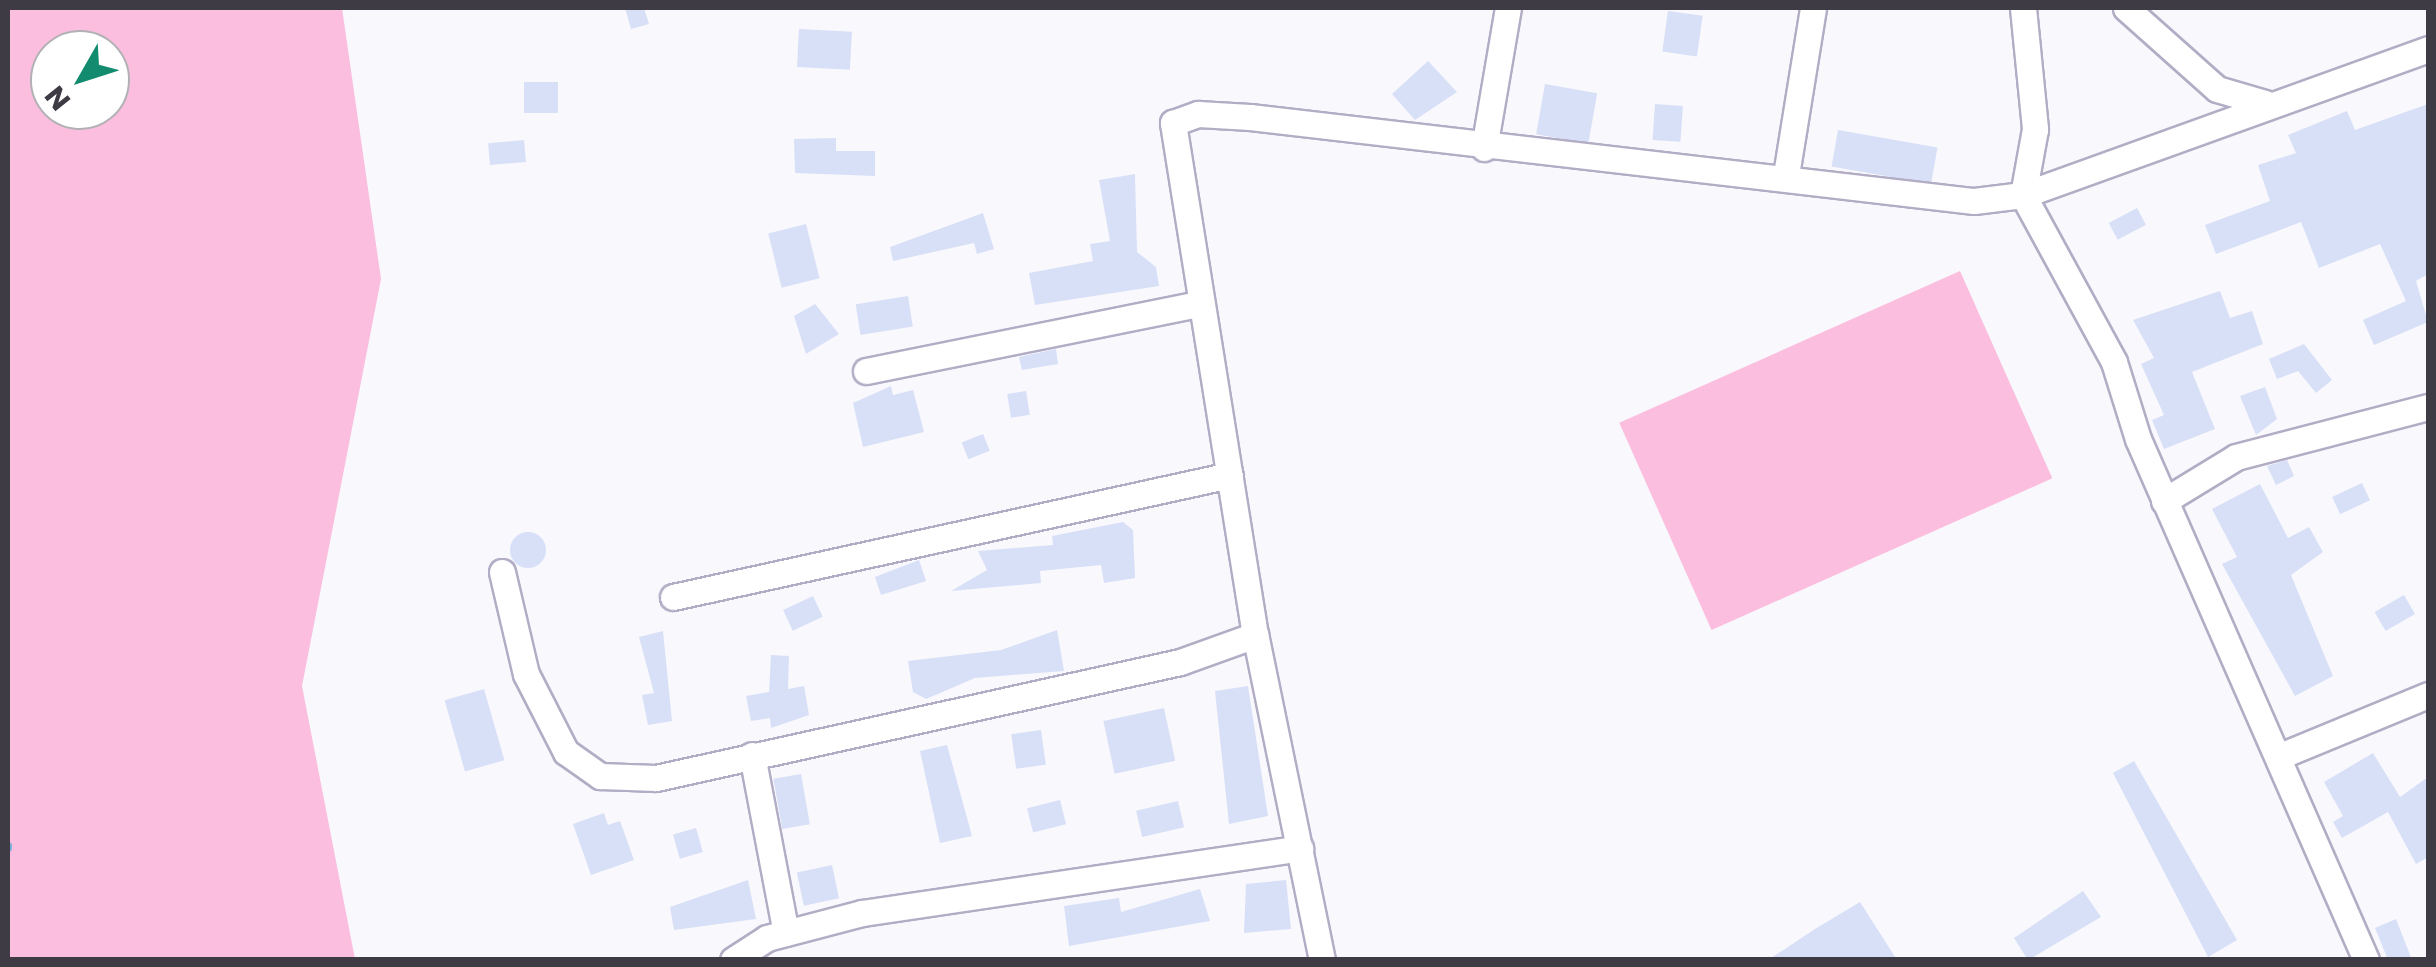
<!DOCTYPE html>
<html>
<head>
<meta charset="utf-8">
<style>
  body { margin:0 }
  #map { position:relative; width:2436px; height:967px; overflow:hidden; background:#f9f8fd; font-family:Poppins,sans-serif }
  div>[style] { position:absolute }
  .green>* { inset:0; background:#fbbede; transform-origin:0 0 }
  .stream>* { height:8px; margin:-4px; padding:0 4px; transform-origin:4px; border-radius:4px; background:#7caeda }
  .building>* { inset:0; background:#d8e0f7; transform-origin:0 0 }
  .round { border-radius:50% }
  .roads { filter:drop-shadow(2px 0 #b2adc5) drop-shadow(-2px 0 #b2adc5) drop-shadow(0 2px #b2adc5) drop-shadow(0 -2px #b2adc5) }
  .minor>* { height:25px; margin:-12.5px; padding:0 12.5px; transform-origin:12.5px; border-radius:12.5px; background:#fff }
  span { translate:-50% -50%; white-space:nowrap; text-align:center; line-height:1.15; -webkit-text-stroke:8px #fff; paint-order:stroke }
  .frame { position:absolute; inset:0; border:10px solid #3e3b45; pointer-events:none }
  .north { position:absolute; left:30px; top:30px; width:100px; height:100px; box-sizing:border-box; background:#fff; border:2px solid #b2b1b5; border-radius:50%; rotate:231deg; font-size:28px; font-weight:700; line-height:40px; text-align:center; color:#3e3b45 }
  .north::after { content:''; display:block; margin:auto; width:35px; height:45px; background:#128b6e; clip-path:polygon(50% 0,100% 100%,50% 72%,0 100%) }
</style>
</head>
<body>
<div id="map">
  <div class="green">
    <i style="clip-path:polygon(evenodd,8px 8px,342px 8px,381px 279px,302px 686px,355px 959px,8px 959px,8px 8px,50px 50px,110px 50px,110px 110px,50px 110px,50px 50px)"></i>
    <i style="left:1960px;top:271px;width:227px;height:373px;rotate:66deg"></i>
  </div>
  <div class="stream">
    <i style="left:8px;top:846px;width:2px;rotate:90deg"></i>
  </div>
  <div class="building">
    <i style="clip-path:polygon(625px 8px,644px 8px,649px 24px,631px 29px)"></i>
    <i style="left:1668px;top:11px;width:35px;height:41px;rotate:8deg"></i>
    <i style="left:799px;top:29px;width:53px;height:38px;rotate:3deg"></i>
    <i style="clip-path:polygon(1428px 61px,1457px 92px,1415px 120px,1392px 94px)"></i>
    <i style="left:524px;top:82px;width:34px;height:31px"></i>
    <i style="left:1545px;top:84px;width:53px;height:51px;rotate:10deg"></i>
    <i style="left:1655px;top:104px;width:28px;height:36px;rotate:4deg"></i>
    <i style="clip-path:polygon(2428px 104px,2428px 274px,2416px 281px,2428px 322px,2374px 345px,2363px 320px,2406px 301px,2380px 244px,2319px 268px,2301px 222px,2216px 254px,2205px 225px,2270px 201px,2258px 165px,2296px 153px,2288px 135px,2347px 111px,2355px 130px)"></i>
    <i style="left:1838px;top:130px;width:101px;height:37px;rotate:10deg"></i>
    <i style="clip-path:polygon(836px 138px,836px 151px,875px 151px,875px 176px,795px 173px,794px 139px)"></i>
    <i style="left:524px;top:140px;width:22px;height:36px;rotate:85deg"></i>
    <i style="clip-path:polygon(1135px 174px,1137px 252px,1156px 267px,1159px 286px,1035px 305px,1029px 273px,1093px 261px,1090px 244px,1110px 241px,1099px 180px)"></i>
    <i style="left:2137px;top:208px;width:19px;height:32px;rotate:62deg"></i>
    <i style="clip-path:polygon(983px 213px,994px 249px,977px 254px,974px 243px,893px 261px,890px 247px)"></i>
    <i style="left:806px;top:224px;width:56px;height:39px;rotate:76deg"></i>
    <i style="clip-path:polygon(2220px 291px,2230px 318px,2252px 311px,2263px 344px,2192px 372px,2215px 429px,2164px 449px,2152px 420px,2164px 415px,2141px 364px,2154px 358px,2133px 320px)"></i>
    <i style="left:908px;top:296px;width:31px;height:53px;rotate:81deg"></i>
    <i style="clip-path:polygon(815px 304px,839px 334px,806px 354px,794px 316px)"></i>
    <i style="clip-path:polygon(2304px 344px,2332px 380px,2316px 393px,2298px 371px,2277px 379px,2269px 359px)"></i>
    <i style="clip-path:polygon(1056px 349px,1058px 364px,1022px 370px,1019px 357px)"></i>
    <i style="clip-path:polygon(891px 386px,893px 395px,913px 390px,924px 432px,863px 447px,853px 403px)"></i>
    <i style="clip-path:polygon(2265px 387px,2277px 419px,2256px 435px,2240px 396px)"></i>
    <i style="left:1026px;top:391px;width:24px;height:19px;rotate:81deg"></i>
    <i style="left:983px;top:434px;width:18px;height:23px;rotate:68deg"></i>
    <i style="clip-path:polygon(2287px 460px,2294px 476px,2276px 485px,2267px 466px)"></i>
    <i style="left:2362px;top:483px;width:19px;height:33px;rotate:65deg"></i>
    <i style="clip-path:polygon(2260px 484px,2288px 538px,2309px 527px,2323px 552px,2291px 575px,2333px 676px,2295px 696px,2222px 564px,2237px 557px,2212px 509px)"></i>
    <i style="clip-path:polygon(1123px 522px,1133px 530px,1135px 578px,1104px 583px,1101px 565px,1040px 571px,1041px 583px,951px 591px,987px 570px,978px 551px,1053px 545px,1052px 536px)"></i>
    <i class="round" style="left:510px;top:532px;width:36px;height:36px"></i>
    <i style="clip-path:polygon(919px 560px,926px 581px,881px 595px,875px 577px)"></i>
    <i style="left:2404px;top:595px;width:22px;height:34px;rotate:60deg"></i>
    <i style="left:813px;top:596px;width:23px;height:33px;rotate:65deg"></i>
    <i style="clip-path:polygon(1057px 630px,1064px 671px,975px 678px,926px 699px,913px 692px,908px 661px,1001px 650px)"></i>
    <i style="clip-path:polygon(663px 631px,672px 721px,648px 725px,642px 695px,654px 693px,639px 637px)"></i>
    <i style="clip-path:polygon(771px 655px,789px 656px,788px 689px,804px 686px,809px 715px,771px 728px,770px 718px,751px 721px,746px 696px,769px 692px)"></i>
    <i style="clip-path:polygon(1248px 686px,1268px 816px,1229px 824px,1215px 691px)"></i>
    <i style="left:484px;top:689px;width:74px;height:41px;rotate:74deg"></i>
    <i style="left:1164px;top:708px;width:54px;height:62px;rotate:78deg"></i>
    <i style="left:1041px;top:730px;width:35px;height:30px;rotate:82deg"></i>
    <i style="clip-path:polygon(947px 745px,972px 836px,940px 843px,920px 751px)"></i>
    <i style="clip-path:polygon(2373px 753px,2400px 797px,2428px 777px,2428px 857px,2416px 864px,2388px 812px,2342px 838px,2333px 822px,2343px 816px,2324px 782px)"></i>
    <i style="clip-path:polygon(2134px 761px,2237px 940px,2208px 957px,2113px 773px)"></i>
    <i style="left:801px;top:774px;width:51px;height:28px;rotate:80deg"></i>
    <i style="left:1060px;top:800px;width:25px;height:34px;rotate:76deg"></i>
    <i style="left:1178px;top:801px;width:27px;height:43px;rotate:77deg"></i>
    <i style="clip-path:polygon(604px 813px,608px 825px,620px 821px,634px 860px,591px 875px,573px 824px)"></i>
    <i style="left:696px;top:828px;width:25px;height:24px;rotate:74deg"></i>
    <i style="left:832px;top:865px;width:34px;height:36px;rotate:78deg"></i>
    <i style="clip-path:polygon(748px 880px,756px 919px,674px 930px,670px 907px)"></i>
    <i style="clip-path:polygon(1286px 880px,1291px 929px,1244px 933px,1246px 884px)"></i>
    <i style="clip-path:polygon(1200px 889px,1210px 921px,1069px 946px,1064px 906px,1119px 898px,1121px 912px)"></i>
    <i style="clip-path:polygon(2083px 891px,2101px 917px,2028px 960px,2014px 938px)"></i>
    <i style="clip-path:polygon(1860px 902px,1897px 960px,1768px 960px,1815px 929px)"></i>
    <i style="clip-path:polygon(2396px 919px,2412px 960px,2388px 960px,2375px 928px)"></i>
  </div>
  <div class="roads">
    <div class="minor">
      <i style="left:2023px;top:8px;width:122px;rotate:84.3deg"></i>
      <i style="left:2035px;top:129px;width:67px;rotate:100.3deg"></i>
      <i style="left:2023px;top:195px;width:190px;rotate:61.4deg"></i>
      <i style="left:2114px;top:362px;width:81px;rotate:72.7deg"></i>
      <i style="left:2138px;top:439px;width:569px;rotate:66.36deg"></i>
      <i style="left:2126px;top:8px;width:122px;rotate:41.7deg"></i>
      <i style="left:2217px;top:89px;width:50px;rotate:16.3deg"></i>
      <i style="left:1484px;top:148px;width:142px;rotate:-80.3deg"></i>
      <i style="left:1786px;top:175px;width:169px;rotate:-80.8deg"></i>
      <i style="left:866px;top:371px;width:339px;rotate:-11.4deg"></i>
      <i style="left:2164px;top:501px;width:84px;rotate:-31.4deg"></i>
      <i style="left:2236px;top:457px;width:198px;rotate:-14.6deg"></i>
      <i style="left:502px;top:572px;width:105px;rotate:76.8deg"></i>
      <i style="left:526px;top:674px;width:88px;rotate:62.9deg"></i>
      <i style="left:566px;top:752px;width:42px;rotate:35.2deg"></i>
      <i style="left:600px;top:776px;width:56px;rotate:2deg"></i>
      <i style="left:656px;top:778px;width:537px;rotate:-12.48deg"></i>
      <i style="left:1180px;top:662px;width:80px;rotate:-19.8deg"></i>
      <i style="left:673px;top:597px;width:570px;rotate:-12.35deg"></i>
      <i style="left:752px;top:755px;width:181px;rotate:79.2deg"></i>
      <i style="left:2280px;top:756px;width:160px;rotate:-22.4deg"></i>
      <i style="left:733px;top:960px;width:40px;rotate:-32.9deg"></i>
      <i style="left:767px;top:938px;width:98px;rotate:-14.7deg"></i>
      <i style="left:862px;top:913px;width:443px;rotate:-8.4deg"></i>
      <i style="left:1322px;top:960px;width:332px;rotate:-101.6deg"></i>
      <i style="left:1255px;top:635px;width:519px;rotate:-99.1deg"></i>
      <i style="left:1173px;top:123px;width:27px;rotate:-20deg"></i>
      <i style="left:1198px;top:114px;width:52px;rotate:3.3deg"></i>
      <i style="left:1250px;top:117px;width:729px;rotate:6.62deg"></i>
      <i style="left:1974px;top:201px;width:49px;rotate:-7deg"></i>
      <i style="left:2023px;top:195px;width:431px;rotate:-19.8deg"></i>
    </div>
  </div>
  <div class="frame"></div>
  <div class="north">N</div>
</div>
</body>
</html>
